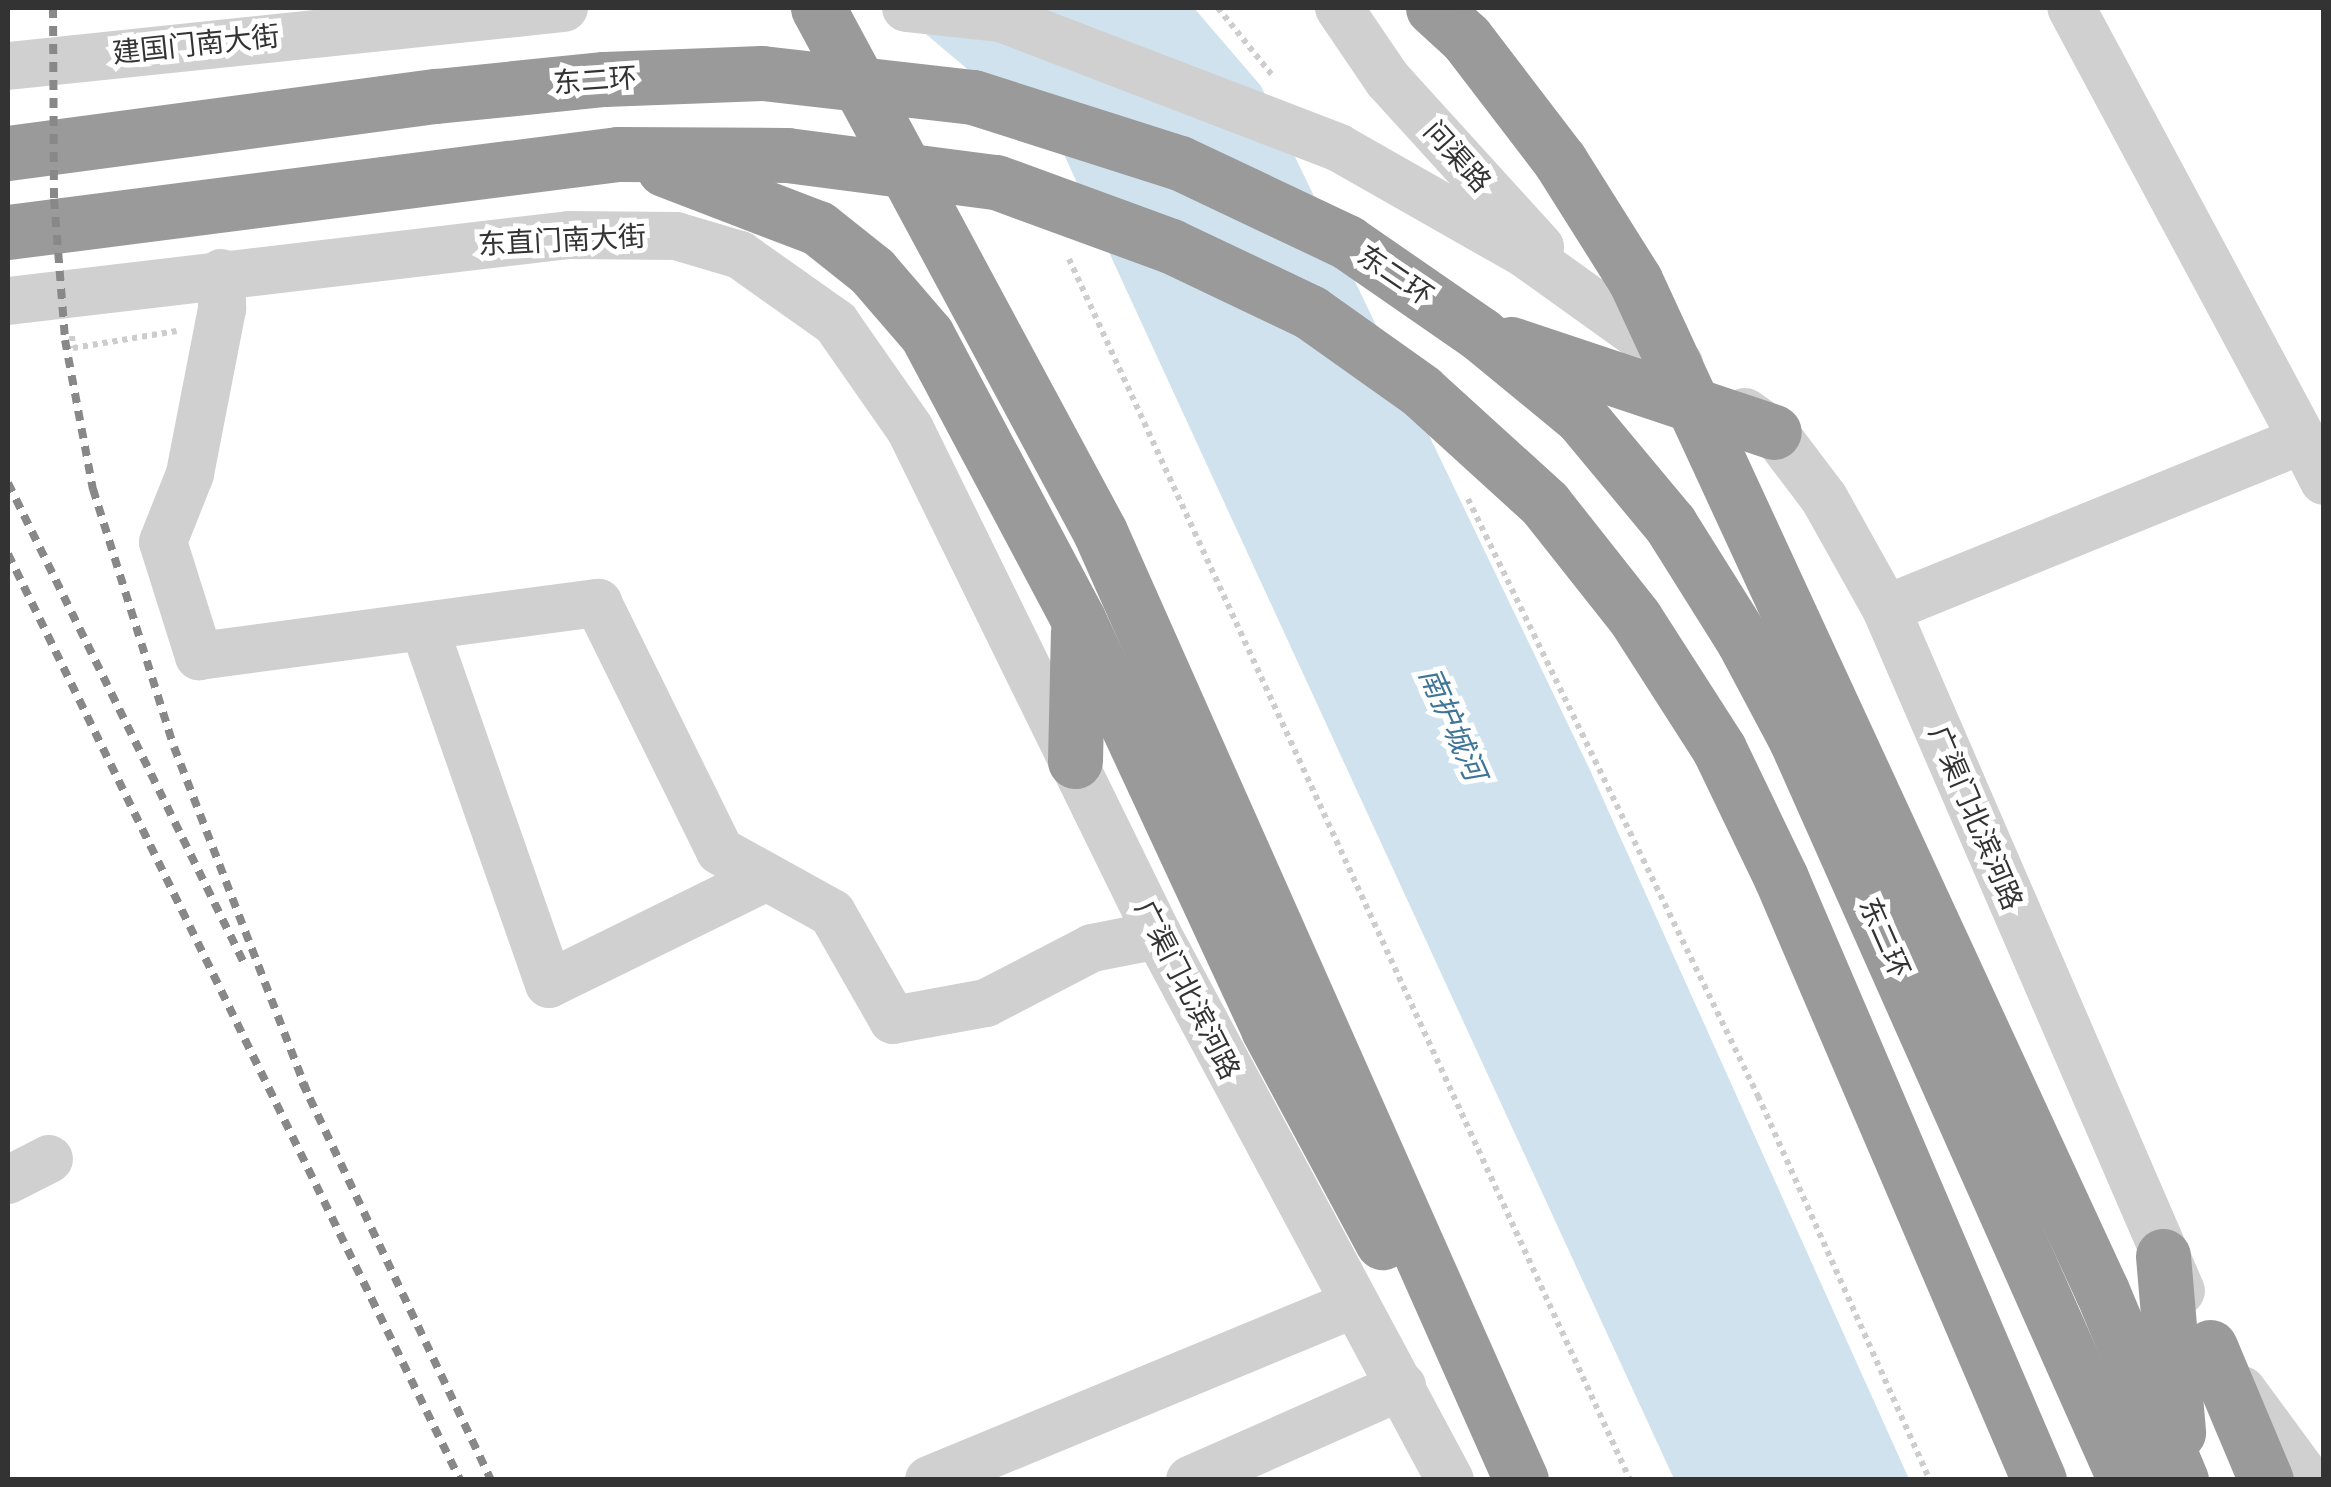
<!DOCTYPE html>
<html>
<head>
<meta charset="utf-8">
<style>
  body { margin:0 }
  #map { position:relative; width:2331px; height:1487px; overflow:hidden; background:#fff; font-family:Poppins,"Noto Sans SC",sans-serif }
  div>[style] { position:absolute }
  .water>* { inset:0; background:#cfe2ee }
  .path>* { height:6px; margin-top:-3px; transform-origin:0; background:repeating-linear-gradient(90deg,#cdcdcd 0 5px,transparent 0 10px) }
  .minor>* { height:48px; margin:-24px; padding:0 24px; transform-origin:24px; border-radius:24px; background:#d0d0d0 }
  .highway>* { height:55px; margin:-27.5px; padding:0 27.5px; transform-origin:27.5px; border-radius:27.5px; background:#9a9a9a }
  .rail>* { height:8px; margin-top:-4px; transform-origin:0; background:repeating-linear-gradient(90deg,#888 0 10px,transparent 0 18px) }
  span { translate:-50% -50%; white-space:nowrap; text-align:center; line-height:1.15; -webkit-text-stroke:10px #fff; paint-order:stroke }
  .street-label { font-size:28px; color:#333 }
  .water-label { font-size:30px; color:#3f7597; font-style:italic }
  .frame { position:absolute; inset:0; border:10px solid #333; pointer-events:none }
</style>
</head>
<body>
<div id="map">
  <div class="water">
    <i style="clip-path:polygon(895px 8px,1194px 8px,1261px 86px,1590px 770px,1909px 1479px,1674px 1479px,1061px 148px)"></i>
  </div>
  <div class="path">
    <i style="left:1218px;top:8px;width:86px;rotate:51.1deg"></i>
    <i style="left:1069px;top:259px;width:1344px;rotate:65.32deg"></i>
    <i style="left:72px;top:336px;width:12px;rotate:85deg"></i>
    <i style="left:73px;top:348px;width:105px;rotate:-9.3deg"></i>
    <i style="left:1468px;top:499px;width:664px;rotate:64.09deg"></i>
    <i style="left:1758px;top:1096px;width:421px;rotate:65.9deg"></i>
  </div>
  <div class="minor">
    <i style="left:906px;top:8px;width:96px;rotate:6deg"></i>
    <i style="left:1001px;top:18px;width:362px;rotate:21deg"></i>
    <i style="left:1339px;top:148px;width:213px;rotate:29.6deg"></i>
    <i style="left:1524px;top:253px;width:191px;rotate:35.6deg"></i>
    <i style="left:1339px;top:8px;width:87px;rotate:55.8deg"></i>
    <i style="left:1388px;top:80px;width:226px;rotate:47.7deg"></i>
    <i style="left:8px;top:66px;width:559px;rotate:-5.96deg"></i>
    <i style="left:221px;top:273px;width:36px;rotate:88deg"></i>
    <i style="left:222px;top:309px;width:168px;rotate:101deg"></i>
    <i style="left:190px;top:474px;width:73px;rotate:111.7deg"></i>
    <i style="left:163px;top:542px;width:120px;rotate:72.5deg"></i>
    <i style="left:199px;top:656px;width:403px;rotate:-7.6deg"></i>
    <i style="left:598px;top:603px;width:276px;rotate:63.8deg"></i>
    <i style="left:720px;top:851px;width:128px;rotate:29deg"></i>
    <i style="left:832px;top:913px;width:123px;rotate:60.3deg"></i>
    <i style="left:893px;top:1020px;width:95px;rotate:-10.4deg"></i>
    <i style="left:986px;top:1003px;width:119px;rotate:-27.4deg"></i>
    <i style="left:1092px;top:948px;width:67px;rotate:-11.1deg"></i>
    <i style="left:8px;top:301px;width:565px;rotate:-6.71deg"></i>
    <i style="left:569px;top:235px;width:107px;rotate:0.5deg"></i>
    <i style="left:676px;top:236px;width:67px;rotate:16.5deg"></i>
    <i style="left:740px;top:255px;width:118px;rotate:35.3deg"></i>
    <i style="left:836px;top:323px;width:129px;rotate:55.1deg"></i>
    <i style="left:910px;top:429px;width:564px;rotate:63.89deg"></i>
    <i style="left:1158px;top:935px;width:618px;rotate:61.82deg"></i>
    <i style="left:1745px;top:412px;width:35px;rotate:35deg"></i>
    <i style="left:1774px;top:432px;width:83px;rotate:52.9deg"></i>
    <i style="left:1824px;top:498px;width:127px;rotate:60.8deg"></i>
    <i style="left:1886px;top:609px;width:743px;rotate:66.61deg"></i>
    <i style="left:2303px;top:440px;width:46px;rotate:62.9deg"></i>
    <i style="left:1886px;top:609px;width:450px;rotate:-22.1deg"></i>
    <i style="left:2303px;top:440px;width:490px;rotate:-118.2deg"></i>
    <i style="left:424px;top:627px;width:378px;rotate:70.7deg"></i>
    <i style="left:549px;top:984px;width:242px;rotate:-26.2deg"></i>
    <i style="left:8px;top:1180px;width:46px;rotate:-27.1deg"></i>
    <i style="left:2242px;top:1390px;width:112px;rotate:53.7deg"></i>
    <i style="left:929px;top:1480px;width:460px;rotate:-22.5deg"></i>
    <i style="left:1190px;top:1480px;width:232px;rotate:-23.9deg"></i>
  </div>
  <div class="highway">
    <i style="left:818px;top:8px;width:595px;rotate:61.71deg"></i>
    <i style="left:1100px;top:532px;width:1037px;rotate:66.05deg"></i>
    <i style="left:1433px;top:8px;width:45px;rotate:42.3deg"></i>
    <i style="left:1466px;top:38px;width:155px;rotate:52.6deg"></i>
    <i style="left:1560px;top:161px;width:141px;rotate:57.8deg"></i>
    <i style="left:1635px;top:280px;width:1114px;rotate:65.21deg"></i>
    <i style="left:2102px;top:1291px;width:205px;rotate:67.3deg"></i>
    <i style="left:8px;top:153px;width:432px;rotate:-7.6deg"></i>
    <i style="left:436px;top:96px;width:169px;rotate:-5.8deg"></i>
    <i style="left:604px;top:79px;width:158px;rotate:-2.2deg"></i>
    <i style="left:762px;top:73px;width:212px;rotate:6.5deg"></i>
    <i style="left:973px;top:97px;width:217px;rotate:17.7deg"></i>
    <i style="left:1180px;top:163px;width:185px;rotate:25.3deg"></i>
    <i style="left:1347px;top:242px;width:162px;rotate:34.7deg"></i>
    <i style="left:1480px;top:334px;width:129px;rotate:39.4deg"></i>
    <i style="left:1580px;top:416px;width:141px;rotate:50.2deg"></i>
    <i style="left:1670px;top:524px;width:139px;rotate:57.9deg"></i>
    <i style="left:1744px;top:642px;width:111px;rotate:62deg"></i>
    <i style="left:1796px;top:740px;width:810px;rotate:66.03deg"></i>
    <i style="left:664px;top:169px;width:165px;rotate:21deg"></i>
    <i style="left:818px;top:228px;width:69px;rotate:38.5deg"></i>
    <i style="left:872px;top:271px;width:84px;rotate:49.3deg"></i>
    <i style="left:927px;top:335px;width:322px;rotate:62deg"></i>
    <i style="left:1078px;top:619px;width:452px;rotate:65.1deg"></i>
    <i style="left:1268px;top:1029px;width:242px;rotate:61.8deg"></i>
    <i style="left:8px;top:232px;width:615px;rotate:-7.29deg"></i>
    <i style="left:618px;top:154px;width:169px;rotate:0.3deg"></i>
    <i style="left:787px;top:155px;width:211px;rotate:7.4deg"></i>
    <i style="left:996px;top:182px;width:186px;rotate:20.1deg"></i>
    <i style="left:1171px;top:246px;width:154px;rotate:25.4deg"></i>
    <i style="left:1310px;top:312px;width:136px;rotate:35.4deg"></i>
    <i style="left:1421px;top:391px;width:168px;rotate:42.3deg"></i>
    <i style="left:1545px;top:504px;width:145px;rotate:51.7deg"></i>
    <i style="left:1635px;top:618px;width:156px;rotate:57.3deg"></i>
    <i style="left:1719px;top:749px;width:143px;rotate:64.3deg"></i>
    <i style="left:1781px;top:878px;width:655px;rotate:66.8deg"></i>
    <i style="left:1511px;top:344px;width:277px;rotate:18.5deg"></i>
    <i style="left:1075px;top:761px;width:129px;rotate:-88.7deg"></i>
    <i style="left:2163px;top:1256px;width:177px;rotate:85.1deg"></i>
    <i style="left:2210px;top:1347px;width:144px;rotate:67.2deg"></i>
  </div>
  <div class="rail">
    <i style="left:53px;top:8px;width:191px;rotate:89.7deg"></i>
    <i style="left:54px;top:199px;width:141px;rotate:85.5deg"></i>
    <i style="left:65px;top:340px;width:152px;rotate:79.4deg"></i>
    <i style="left:93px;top:489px;width:270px;rotate:72.6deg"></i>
    <i style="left:174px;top:747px;width:372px;rotate:68.9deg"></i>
    <i style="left:8px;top:483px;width:537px;rotate:63.82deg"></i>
    <i style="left:8px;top:554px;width:1030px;rotate:63.98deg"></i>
    <i style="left:302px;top:1082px;width:441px;rotate:64.6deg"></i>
  </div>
  <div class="street-label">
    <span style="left:196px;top:45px;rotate:-6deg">建国门南大街</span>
    <span style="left:595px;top:81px;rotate:-4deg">东二环</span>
    <span style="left:1457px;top:157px;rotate:48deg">问渠路</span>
    <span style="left:562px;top:241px;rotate:-3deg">东直门南大街</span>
    <span style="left:1395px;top:276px;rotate:34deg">东二环</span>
    <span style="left:1975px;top:818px;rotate:67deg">广渠门北滨河路</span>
    <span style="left:1884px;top:938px;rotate:66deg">东二环</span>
    <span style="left:1187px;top:990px;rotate:63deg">广渠门北滨河路</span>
  </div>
  <div class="water-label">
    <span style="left:1452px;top:724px;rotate:66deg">南护城河</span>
  </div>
  <div class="frame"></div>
</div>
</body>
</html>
